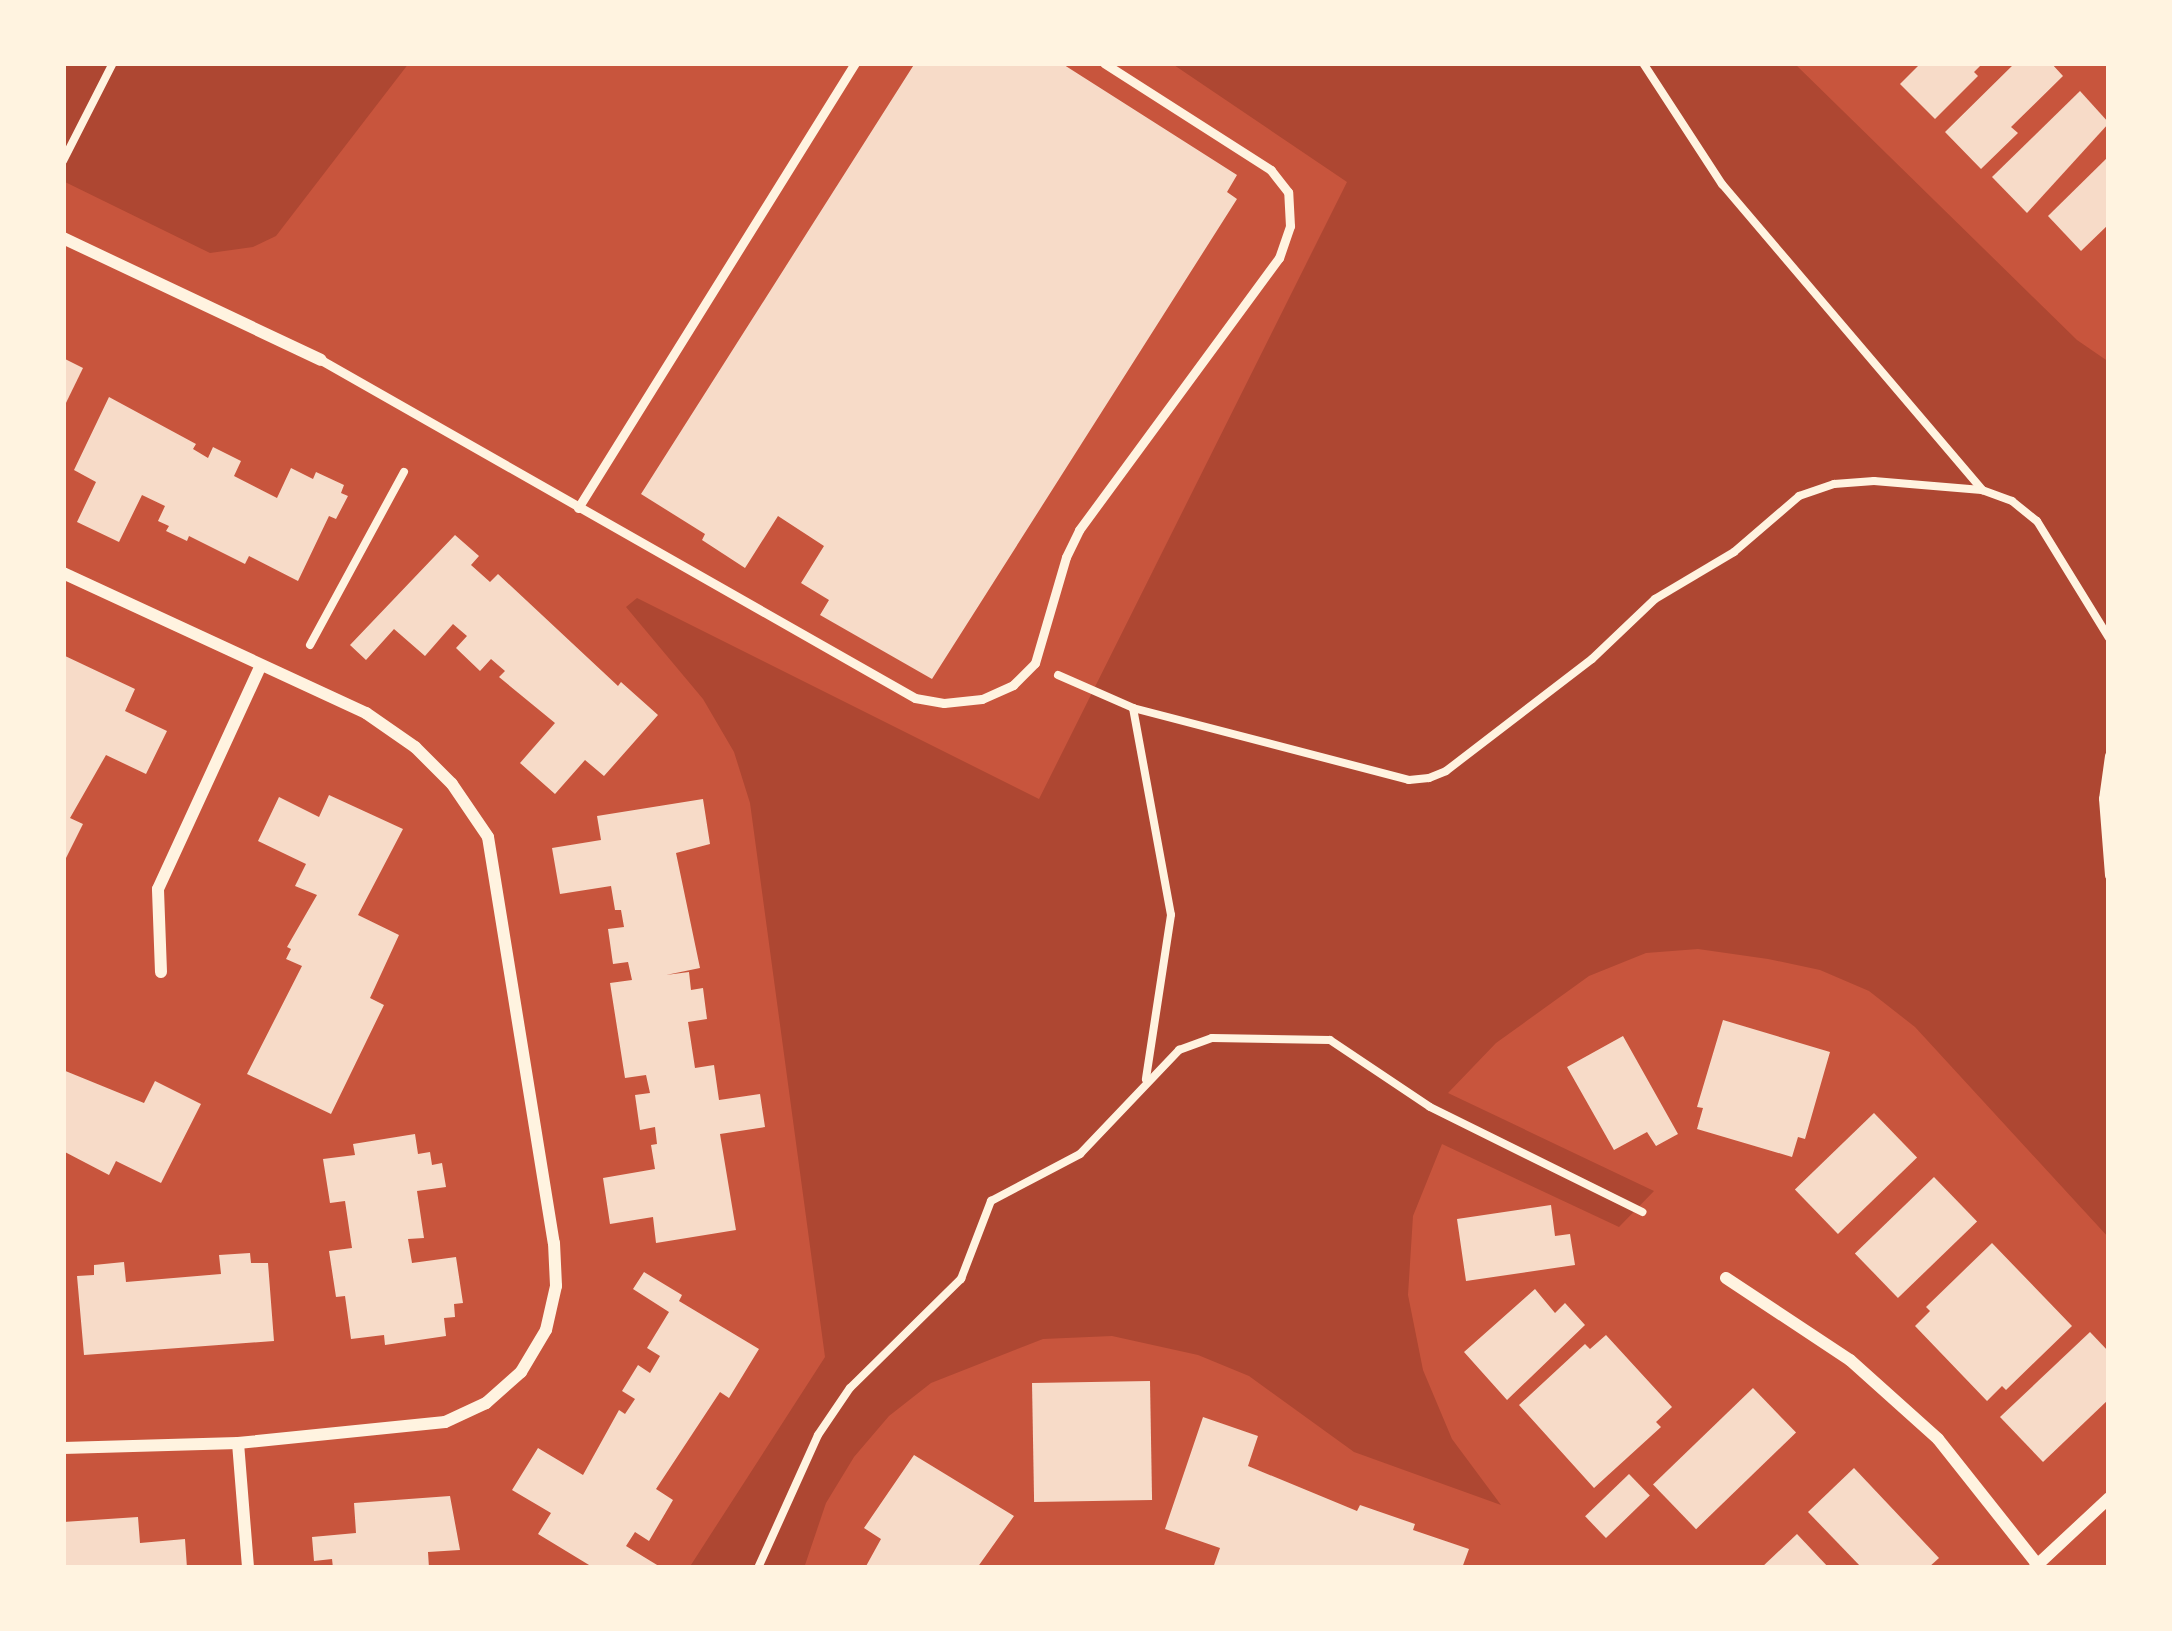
<!DOCTYPE html>
<html>
<head>
<meta charset="utf-8">
<style>
  body { margin:0 }
  #map { position:relative; width:2172px; height:1631px; overflow:hidden; background:#c8553d; font-family:"Fira Sans Condensed",sans-serif }
  div>[style] { position:absolute }
  .green>* { inset:0; background:#ae4732 }
  .building>* { inset:0; background:#f7dbc8; transform-origin:0 0 }
  .path>* { height:8px; margin:-4px; padding:0 4px; transform-origin:4px; border-radius:4px; background:#fff3e0 }
  .service>* { height:9px; margin:-4.5px; padding:0 4.5px; transform-origin:4.5px; border-radius:4.5px; background:#fff3e0 }
  .minor>* { height:12px; margin:-6px; padding:0 6px; transform-origin:6px; border-radius:6px; background:#fff3e0 }
  span { translate:-50% -50%; white-space:nowrap; text-align:center; line-height:1.15; -webkit-text-stroke:10px #fff3e0; paint-order:stroke }
  .frame { position:absolute; inset:0; border:66px solid #fff3e0; pointer-events:none }
</style>
</head>
<body>
<div id="map">
  <div class="green">
    <i style="clip-path:polygon(66px 63px,409px 63px,276px 236px,253px 247px,210px 253px,63px 181px)"></i>
    <i style="clip-path:polygon(1171px 63px,1794px 63px,2077px 340px,2109px 362px,2109px 1238px,1915px 1027px,1869px 991px,1820px 970px,1768px 959px,1698px 949px,1646px 953px,1589px 976px,1496px 1043px,1448px 1093px,1654px 1191px,1619px 1227px,1442px 1144px,1413px 1216px,1408px 1295px,1423px 1370px,1452px 1439px,1501px 1505px,1354px 1452px,1249px 1376px,1198px 1355px,1112px 1336px,1043px 1339px,931px 1383px,889px 1416px,854px 1457px,826px 1503px,804px 1568px,689px 1568px,825px 1357px,750px 803px,734px 752px,703px 699px,626px 607px,637px 598px,1039px 799px,1347px 182px)"></i>
  </div>
  <div class="building">
    <i style="clip-path:polygon(915px 63px,1061px 63px,1237px 175px,1227px 192px,1237px 199px,932px 679px,820px 615px,829px 600px,801px 583px,824px 546px,778px 516px,745px 568px,702px 540px,705px 534px,641px 494px)"></i>
    <i style="clip-path:polygon(1921px 63px,1983px 63px,1974px 72px,1978px 76px,1935px 119px,1900px 84px)"></i>
    <i style="clip-path:polygon(2015px 63px,2051px 63px,2063px 76px,2011px 127px,2018px 133px,1981px 169px,1945px 132px)"></i>
    <i style="clip-path:polygon(2080px 91px,2109px 123px,2027px 213px,1992px 177px)"></i>
    <i style="clip-path:polygon(2109px 156px,2109px 224px,2081px 251px,2048px 216px)"></i>
    <i style="clip-path:polygon(63px 358px,83px 368px,63px 409px)"></i>
    <i style="clip-path:polygon(109px 397px,196px 444px,193px 449px,208px 458px,213px 447px,241px 461px,234px 476px,277px 498px,291px 468px,313px 479px,316px 472px,344px 485px,341px 493px,348px 496px,336px 519px,329px 516px,298px 581px,249px 556px,245px 564px,189px 536px,187px 541px,166px 531px,169px 526px,158px 521px,165px 506px,142px 495px,119px 542px,77px 522px,96px 482px,74px 470px)"></i>
    <i style="clip-path:polygon(455px 535px,479px 556px,471px 565px,490px 582px,498px 574px,618px 686px,621px 682px,658px 715px,604px 776px,585px 760px,555px 794px,520px 763px,555px 723px,499px 677px,505px 671px,491px 659px,480px 671px,456px 648px,467px 636px,453px 624px,425px 656px,394px 629px,366px 660px,350px 645px)"></i>
    <i style="clip-path:polygon(63px 655px,135px 689px,125px 711px,167px 731px,146px 774px,106px 755px,70px 818px,83px 824px,63px 864px)"></i>
    <i style="clip-path:polygon(329px 795px,403px 829px,358px 915px,399px 935px,370px 998px,384px 1005px,331px 1114px,247px 1074px,302px 966px,286px 959px,291px 949px,287px 947px,317px 895px,295px 886px,306px 864px,258px 841px,279px 797px,319px 817px)"></i>
    <i style="clip-path:polygon(703px 799px,710px 844px,676px 853px,700px 968px,666px 975px,689px 972px,691px 990px,703px 988px,707px 1019px,688px 1022px,695px 1068px,714px 1065px,719px 1100px,760px 1094px,765px 1127px,720px 1134px,736px 1230px,656px 1243px,653px 1217px,610px 1224px,603px 1178px,655px 1169px,651px 1145px,657px 1144px,655px 1127px,640px 1130px,635px 1095px,650px 1093px,646px 1075px,625px 1078px,610px 983px,632px 980px,628px 962px,613px 964px,608px 929px,624px 927px,621px 910px,615px 910px,611px 886px,560px 894px,552px 848px,601px 840px,597px 816px)"></i>
    <i style="clip-path:polygon(1723px 1020px,1830px 1052px,1805px 1139px,1798px 1137px,1792px 1157px,1697px 1129px,1703px 1108px,1697px 1107px)"></i>
    <i style="clip-path:polygon(1623px 1036px,1678px 1134px,1656px 1146px,1647px 1132px,1614px 1150px,1567px 1067px)"></i>
    <i style="clip-path:polygon(63px 1070px,144px 1103px,155px 1081px,201px 1104px,161px 1183px,116px 1161px,109px 1175px,63px 1151px)"></i>
    <i style="left:1874px;top:1113px;width:62px;height:110px;rotate:46deg"></i>
    <i style="clip-path:polygon(415px 1134px,418px 1154px,430px 1152px,432px 1165px,442px 1163px,446px 1187px,417px 1191px,424px 1238px,408px 1239px,412px 1263px,456px 1257px,463px 1303px,454px 1304px,455px 1317px,444px 1318px,446px 1336px,385px 1345px,384px 1335px,351px 1339px,345px 1296px,336px 1297px,329px 1251px,352px 1248px,345px 1201px,330px 1203px,323px 1159px,355px 1155px,353px 1144px)"></i>
    <i style="left:1934px;top:1177px;width:62px;height:110px;rotate:46deg"></i>
    <i style="clip-path:polygon(1551px 1205px,1555px 1236px,1570px 1234px,1575px 1265px,1466px 1281px,1457px 1219px)"></i>
    <i style="clip-path:polygon(1992px 1243px,2072px 1326px,2006px 1390px,2002px 1386px,1987px 1401px,1915px 1326px,1930px 1311px,1926px 1307px)"></i>
    <i style="clip-path:polygon(250px 1253px,251px 1263px,268px 1263px,274px 1341px,84px 1355px,77px 1276px,94px 1275px,94px 1265px,124px 1262px,126px 1282px,221px 1274px,219px 1255px)"></i>
    <i style="clip-path:polygon(644px 1272px,682px 1295px,679px 1301px,759px 1349px,729px 1398px,720px 1392px,656px 1489px,673px 1500px,649px 1541px,635px 1532px,626px 1546px,662px 1568px,594px 1568px,538px 1534px,551px 1513px,512px 1490px,538px 1448px,583px 1475px,619px 1410px,625px 1414px,635px 1399px,622px 1391px,638px 1365px,650px 1373px,660px 1356px,647px 1348px,669px 1312px,633px 1289px)"></i>
    <i style="clip-path:polygon(1535px 1289px,1555px 1313px,1565px 1303px,1585px 1325px,1507px 1400px,1464px 1352px)"></i>
    <i style="clip-path:polygon(2090px 1332px,2109px 1352px,2109px 1399px,2043px 1462px,2000px 1417px)"></i>
    <i style="clip-path:polygon(1606px 1335px,1672px 1407px,1656px 1422px,1661px 1427px,1594px 1488px,1519px 1405px,1585px 1344px,1590px 1349px)"></i>
    <i style="left:1150px;top:1381px;width:119px;height:118px;rotate:89deg"></i>
    <i style="left:1753px;top:1388px;width:62px;height:139px;rotate:46deg"></i>
    <i style="clip-path:polygon(1203px 1417px,1258px 1436px,1248px 1466px,1357px 1511px,1360px 1505px,1415px 1524px,1413px 1530px,1469px 1549px,1462px 1568px,1213px 1568px,1220px 1548px,1165px 1529px)"></i>
    <i style="clip-path:polygon(914px 1455px,1014px 1516px,977px 1568px,865px 1568px,881px 1539px,864px 1528px)"></i>
    <i style="clip-path:polygon(1854px 1468px,1939px 1558px,1928px 1568px,1862px 1568px,1808px 1512px)"></i>
    <i style="left:1629px;top:1474px;width:30px;height:61px;rotate:46deg"></i>
    <i style="clip-path:polygon(450px 1496px,460px 1550px,428px 1552px,429px 1568px,333px 1568px,332px 1559px,314px 1561px,312px 1537px,356px 1533px,354px 1503px)"></i>
    <i style="clip-path:polygon(138px 1517px,140px 1543px,185px 1539px,187px 1568px,63px 1568px,63px 1522px)"></i>
    <i style="clip-path:polygon(1797px 1534px,1829px 1568px,1761px 1568px)"></i>
  </div>
  <div class="path">
    <i style="left:1643px;top:63px;width:145px;rotate:56.9deg"></i>
    <i style="left:1722px;top:184px;width:402px;rotate:49.6deg"></i>
    <i style="left:1982px;top:490px;width:32px;rotate:20deg"></i>
    <i style="left:2012px;top:501px;width:32px;rotate:39deg"></i>
    <i style="left:2037px;top:521px;width:137px;rotate:58.4deg"></i>
    <i style="left:63px;top:161px;width:110px;rotate:-63deg"></i>
    <i style="left:310px;top:645px;width:197px;rotate:-61.5deg"></i>
    <i style="left:1058px;top:675px;width:82px;rotate:23.7deg"></i>
    <i style="left:1133px;top:708px;width:210px;rotate:79.6deg"></i>
    <i style="left:1171px;top:915px;width:166px;rotate:98.7deg"></i>
    <i style="left:1133px;top:708px;width:285px;rotate:14.6deg"></i>
    <i style="left:1409px;top:780px;width:20px;rotate:-6deg"></i>
    <i style="left:1429px;top:778px;width:18px;rotate:-22deg"></i>
    <i style="left:1446px;top:771px;width:184px;rotate:-37.5deg"></i>
    <i style="left:1592px;top:659px;width:87px;rotate:-43.6deg"></i>
    <i style="left:1655px;top:599px;width:92px;rotate:-30.7deg"></i>
    <i style="left:1734px;top:552px;width:86px;rotate:-40.7deg"></i>
    <i style="left:1799px;top:496px;width:37px;rotate:-19deg"></i>
    <i style="left:1834px;top:484px;width:40px;rotate:-4.3deg"></i>
    <i style="left:1874px;top:481px;width:108px;rotate:4.8deg"></i>
    <i style="left:2109px;top:756px;width:43px;rotate:97.9deg"></i>
    <i style="left:2103px;top:799px;width:77px;rotate:85.5deg"></i>
    <i style="left:758px;top:1568px;width:146px;rotate:-65.7deg"></i>
    <i style="left:818px;top:1435px;width:57px;rotate:-55.8deg"></i>
    <i style="left:850px;top:1388px;width:156px;rotate:-44.5deg"></i>
    <i style="left:961px;top:1279px;width:84px;rotate:-69deg"></i>
    <i style="left:991px;top:1201px;width:101px;rotate:-27.8deg"></i>
    <i style="left:1080px;top:1154px;width:144px;rotate:-46.4deg"></i>
    <i style="left:1179px;top:1050px;width:35px;rotate:-20deg"></i>
    <i style="left:1212px;top:1038px;width:118px;rotate:1deg"></i>
    <i style="left:1330px;top:1040px;width:120px;rotate:33.8deg"></i>
    <i style="left:1430px;top:1107px;width:237px;rotate:26.3deg"></i>
  </div>
  <div class="service">
    <i style="left:321px;top:360px;width:683px;rotate:29.64deg"></i>
    <i style="left:915px;top:698px;width:29px;rotate:10deg"></i>
    <i style="left:944px;top:703px;width:38px;rotate:-6deg"></i>
    <i style="left:982px;top:699px;width:34px;rotate:-24deg"></i>
    <i style="left:1013px;top:685px;width:31px;rotate:-45deg"></i>
    <i style="left:1035px;top:663px;width:110px;rotate:-73.7deg"></i>
    <i style="left:1066px;top:557px;width:30px;rotate:-64deg"></i>
    <i style="left:1079px;top:530px;width:338px;rotate:-53.7deg"></i>
    <i style="left:1279px;top:258px;width:34px;rotate:-71deg"></i>
    <i style="left:1290px;top:226px;width:34px;rotate:-93deg"></i>
    <i style="left:1288px;top:192px;width:28px;rotate:-128deg"></i>
    <i style="left:1271px;top:170px;width:198px;rotate:-147.4deg"></i>
    <i style="left:578px;top:508px;width:524px;rotate:-58.1deg"></i>
  </div>
  <div class="minor">
    <i style="left:63px;top:238px;width:285px;rotate:25.3deg"></i>
    <i style="left:63px;top:573px;width:334px;rotate:24.8deg"></i>
    <i style="left:366px;top:713px;width:60px;rotate:34.8deg"></i>
    <i style="left:415px;top:747px;width:52px;rotate:45deg"></i>
    <i style="left:452px;top:784px;width:64px;rotate:55.8deg"></i>
    <i style="left:488px;top:837px;width:411px;rotate:80.8deg"></i>
    <i style="left:554px;top:1243px;width:43px;rotate:87.3deg"></i>
    <i style="left:556px;top:1286px;width:45px;rotate:102.8deg"></i>
    <i style="left:546px;top:1330px;width:49px;rotate:120.8deg"></i>
    <i style="left:521px;top:1372px;width:47px;rotate:138.5deg"></i>
    <i style="left:486px;top:1403px;width:45px;rotate:155.1deg"></i>
    <i style="left:445px;top:1422px;width:208px;rotate:174.2deg"></i>
    <i style="left:238px;top:1443px;width:175px;rotate:178.4deg"></i>
    <i style="left:161px;top:972px;width:83px;rotate:-92.1deg"></i>
    <i style="left:158px;top:889px;width:244px;rotate:-65.3deg"></i>
    <i style="left:1726px;top:1278px;width:149px;rotate:33.5deg"></i>
    <i style="left:1850px;top:1360px;width:118px;rotate:41.9deg"></i>
    <i style="left:1938px;top:1439px;width:161px;rotate:51.6deg"></i>
    <i style="left:238px;top:1443px;width:125px;rotate:85.4deg"></i>
    <i style="left:2035px;top:1567px;width:101px;rotate:-43deg"></i>
  </div>
  <div class="frame"></div>
</div>
</body>
</html>
